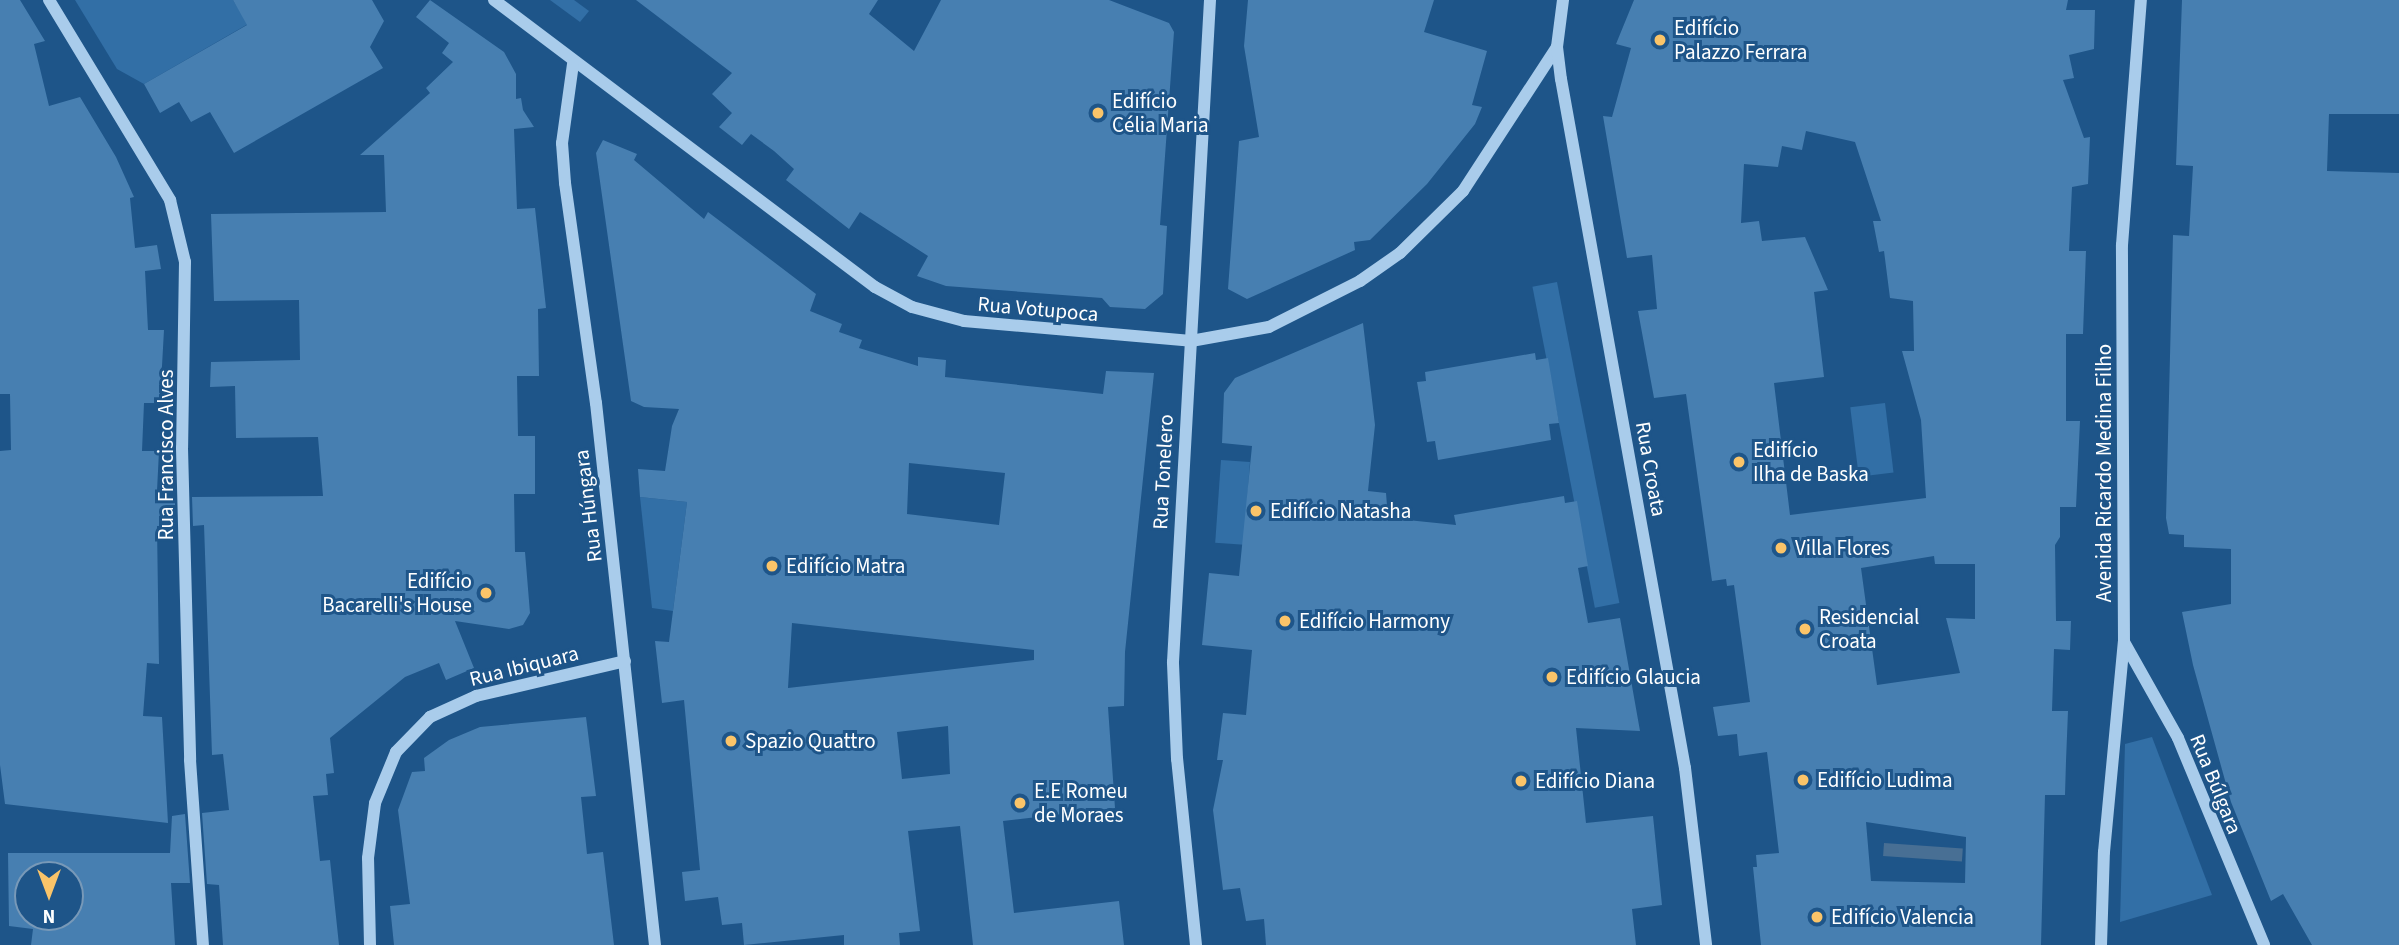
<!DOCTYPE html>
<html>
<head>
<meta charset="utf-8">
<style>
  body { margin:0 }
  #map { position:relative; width:2399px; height:945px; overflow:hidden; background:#1e5589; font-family:"Source Sans 3",sans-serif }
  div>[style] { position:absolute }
  .green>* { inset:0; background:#326fa6; transform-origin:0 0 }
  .water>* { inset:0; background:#486f94; transform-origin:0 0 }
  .building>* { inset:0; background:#477fb1 }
  .minor>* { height:12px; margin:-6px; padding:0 6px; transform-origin:6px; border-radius:6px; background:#a9cceb }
  .dots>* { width:19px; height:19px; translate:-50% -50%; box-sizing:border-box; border:4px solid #1e5589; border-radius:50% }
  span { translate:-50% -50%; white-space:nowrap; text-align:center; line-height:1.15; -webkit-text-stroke:6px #1e5589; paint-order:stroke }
  .poi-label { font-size:21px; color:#fff }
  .left { translate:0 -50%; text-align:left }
  .right { translate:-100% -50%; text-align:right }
  .street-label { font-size:21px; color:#fff }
  .north { position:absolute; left:14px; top:861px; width:70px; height:70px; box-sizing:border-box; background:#1e5589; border:2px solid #7899b8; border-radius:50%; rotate:180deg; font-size:19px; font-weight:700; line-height:28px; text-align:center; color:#fff }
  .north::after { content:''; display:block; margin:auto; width:24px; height:32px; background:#fac469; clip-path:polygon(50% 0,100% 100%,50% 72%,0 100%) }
</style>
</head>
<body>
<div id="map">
  <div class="green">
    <i style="clip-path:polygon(75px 0,233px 0,248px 24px,144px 84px,117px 69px)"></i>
    <i style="clip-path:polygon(550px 0,574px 0,589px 11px,580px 22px)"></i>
    <i style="left:1557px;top:282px;width:327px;height:25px;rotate:79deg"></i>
    <i style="left:1885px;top:403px;width:70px;height:35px;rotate:83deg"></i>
    <i style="left:1221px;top:460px;width:29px;height:83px;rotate:4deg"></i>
    <i style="clip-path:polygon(640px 497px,687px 502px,673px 611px,652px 608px)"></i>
    <i style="clip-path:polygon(2152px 737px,2212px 895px,2120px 922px,2125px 744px)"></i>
  </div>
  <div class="water">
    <i style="left:1884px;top:843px;width:79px;height:13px;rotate:4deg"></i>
  </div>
  <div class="building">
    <i style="clip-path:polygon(0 0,20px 0,45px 41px,34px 44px,49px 106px,80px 97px,116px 157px,134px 197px,130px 198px,135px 248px,157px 245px,161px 269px,145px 271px,148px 330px,164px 330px,162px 366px,159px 403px,144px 403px,142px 451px,159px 451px,157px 491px,159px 497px,175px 497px,175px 526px,157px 526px,159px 664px,147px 663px,143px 716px,162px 717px,168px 823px,5px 804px,0 765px,0 451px,11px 450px,10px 394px,0 394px)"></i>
    <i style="clip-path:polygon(233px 0,372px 0,384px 21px,370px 47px,383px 68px,234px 153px,210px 112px,191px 122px,179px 102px,160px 113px,144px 84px,247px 25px)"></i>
    <i style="clip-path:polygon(430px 0,504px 52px,516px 74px,516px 99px,521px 98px,523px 110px,534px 127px,514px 129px,517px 209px,535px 208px,546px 308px,538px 309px,539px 376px,517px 376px,518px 436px,535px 436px,535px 494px,514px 494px,515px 552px,525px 552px,530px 613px,523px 625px,509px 629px,455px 621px,474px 668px,446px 680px,439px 663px,405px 677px,330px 738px,334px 773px,326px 774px,328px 795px,313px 796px,320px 861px,330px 860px,339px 945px,223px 945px,219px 885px,207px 884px,202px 813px,229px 810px,223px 754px,212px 755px,204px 525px,193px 526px,192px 497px,323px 496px,318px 437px,236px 438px,235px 386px,210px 387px,211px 362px,300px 360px,299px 300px,214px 301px,211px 214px,386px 212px,384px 155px,360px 155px,430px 93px,426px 88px,453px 62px,442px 53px,449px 43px,416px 17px)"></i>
    <i style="clip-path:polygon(636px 0,878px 0,869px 14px,914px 51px,941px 0,1109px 0,1169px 23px,1174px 32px,1160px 225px,1167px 226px,1163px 294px,1145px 309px,1110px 307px,1102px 298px,946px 286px,917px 276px,928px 256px,860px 212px,849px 229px,786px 180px,794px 169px,774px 151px,751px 134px,742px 145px,719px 127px,732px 113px,712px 94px,732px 73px)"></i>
    <i style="clip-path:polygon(1248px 0,1434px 0,1424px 32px,1487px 51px,1472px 105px,1482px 107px,1475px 124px,1427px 184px,1370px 240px,1354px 242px,1355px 250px,1247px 299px,1228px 289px,1239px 141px,1259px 137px,1244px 46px)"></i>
    <i style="clip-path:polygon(evenodd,1634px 0,2068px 0,2066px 10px,2095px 10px,2094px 49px,2069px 55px,2074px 78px,2063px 80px,2084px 138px,2090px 137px,2088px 184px,2072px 187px,2069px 251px,2086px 251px,2083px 334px,2066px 334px,2066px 421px,2080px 421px,2076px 507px,2060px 507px,2060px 537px,2055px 545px,2056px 621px,2071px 621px,2070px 650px,2054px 649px,2052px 711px,2068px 711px,2066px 761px,2065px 795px,2045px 795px,2041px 945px,1761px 945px,1753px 867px,1757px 867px,1756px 855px,1779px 853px,1767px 752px,1739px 756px,1737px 734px,1718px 736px,1713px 707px,1750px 702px,1734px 585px,1727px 586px,1726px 579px,1712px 581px,1686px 394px,1654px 398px,1638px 311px,1657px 309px,1652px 255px,1627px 258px,1603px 116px,1612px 117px,1631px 48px,1616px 44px,1634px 0,1806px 131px,1855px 142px,1881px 221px,1873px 221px,1879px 252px,1884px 251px,1890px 298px,1913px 301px,1914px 351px,1902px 351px,1921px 420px,1926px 498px,1790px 515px,1774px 383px,1824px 377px,1814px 292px,1828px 290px,1805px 237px,1762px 241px,1759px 221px,1741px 223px,1744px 164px,1778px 167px,1782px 146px,1802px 150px,1806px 131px,1634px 0,1934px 556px,1935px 564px,1975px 564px,1975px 619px,1946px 618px,1960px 673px,1877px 685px,1861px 568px,1934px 556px,1634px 0,1866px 822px,1966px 837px,1965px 883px,1871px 881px,1866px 822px)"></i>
    <i style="clip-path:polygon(2182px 0,2399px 0,2399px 114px,2329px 114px,2327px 171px,2399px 173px,2399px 945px,2312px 945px,2283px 894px,2271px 901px,2231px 802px,2193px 665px,2182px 612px,2231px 604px,2231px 549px,2184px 547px,2184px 535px,2169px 534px,2166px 518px,2173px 235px,2189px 236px,2193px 166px,2176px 165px)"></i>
    <i style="clip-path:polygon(evenodd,603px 140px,637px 154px,634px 160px,704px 219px,708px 212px,816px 294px,810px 311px,842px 324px,839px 332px,862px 340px,859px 348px,918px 366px,918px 357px,946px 360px,945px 377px,1103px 394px,1106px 371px,1154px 373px,1125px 652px,1124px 706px,1108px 707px,1115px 808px,1003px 821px,1014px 913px,1119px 901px,1124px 945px,973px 945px,960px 826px,908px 831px,920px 931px,899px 933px,900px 945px,844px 945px,844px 935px,744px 945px,742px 923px,722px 925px,718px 897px,685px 901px,682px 872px,700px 870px,684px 700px,662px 703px,655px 641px,669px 642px,687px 502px,640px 497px,638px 469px,665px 471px,672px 426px,679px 409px,644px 407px,631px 401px,596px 153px,603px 140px,909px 463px,1005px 473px,999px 525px,907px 514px,909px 463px,603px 140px,792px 623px,1034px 650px,1034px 660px,788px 688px,792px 623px,603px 140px,948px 726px,950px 774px,902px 779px,897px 732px,948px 726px)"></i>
    <i style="clip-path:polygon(1363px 323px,1375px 425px,1368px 491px,1386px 493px,1388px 518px,1456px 525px,1454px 515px,1564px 496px,1565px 503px,1577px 501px,1588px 566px,1578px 568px,1588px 623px,1620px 618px,1640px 731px,1576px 728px,1586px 823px,1653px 816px,1662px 905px,1632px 909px,1636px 945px,1266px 945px,1264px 919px,1246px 921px,1240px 888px,1223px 890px,1213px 810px,1223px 760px,1217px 760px,1223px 713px,1246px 715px,1252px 650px,1202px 645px,1209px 573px,1239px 576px,1252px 446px,1222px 443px,1224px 393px,1235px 378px)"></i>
    <i style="clip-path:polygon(1535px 353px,1536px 360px,1548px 358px,1559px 423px,1549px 424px,1551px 440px,1438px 460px,1435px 441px,1427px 442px,1417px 382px,1426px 381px,1425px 372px)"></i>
    <i style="clip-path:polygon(586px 717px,596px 796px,581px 797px,587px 854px,603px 852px,614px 945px,394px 945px,390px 906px,410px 904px,398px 810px,412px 772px,425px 771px,424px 758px,449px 740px,480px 727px)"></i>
    <i style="clip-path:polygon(evenodd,185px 814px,190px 883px,171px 883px,175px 945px,31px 945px,33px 929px,9px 926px,8px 853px,170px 853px,172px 816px,185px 814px,28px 875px,70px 875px,70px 917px,28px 917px,28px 875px)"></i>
  </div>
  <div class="minor">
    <i style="left:49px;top:0;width:234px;rotate:58.8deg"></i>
    <i style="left:170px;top:200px;width:64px;rotate:76.4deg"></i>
    <i style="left:185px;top:262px;width:186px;rotate:90.9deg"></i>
    <i style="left:182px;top:448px;width:312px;rotate:88.5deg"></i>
    <i style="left:190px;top:760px;width:185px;rotate:86deg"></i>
    <i style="left:494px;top:0;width:477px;rotate:37deg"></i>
    <i style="left:875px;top:287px;width:42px;rotate:28.4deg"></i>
    <i style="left:912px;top:307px;width:54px;rotate:15.1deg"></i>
    <i style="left:964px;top:321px;width:228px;rotate:5deg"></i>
    <i style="left:1191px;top:341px;width:79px;rotate:-10.2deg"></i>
    <i style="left:1269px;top:327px;width:102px;rotate:-26.8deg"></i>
    <i style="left:1360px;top:281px;width:49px;rotate:-35deg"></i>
    <i style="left:1400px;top:253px;width:88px;rotate:-44.5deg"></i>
    <i style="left:1463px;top:191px;width:172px;rotate:-56.9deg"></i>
    <i style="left:1563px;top:0;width:47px;rotate:97.3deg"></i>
    <i style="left:1557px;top:47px;width:32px;rotate:83deg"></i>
    <i style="left:1561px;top:79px;width:700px;rotate:79.8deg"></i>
    <i style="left:1685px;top:768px;width:178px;rotate:83.2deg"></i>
    <i style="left:573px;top:64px;width:80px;rotate:97.9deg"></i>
    <i style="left:562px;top:143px;width:40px;rotate:85.7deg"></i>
    <i style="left:565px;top:183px;width:222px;rotate:82deg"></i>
    <i style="left:596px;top:403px;width:545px;rotate:83.79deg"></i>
    <i style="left:2124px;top:642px;width:110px;rotate:60.6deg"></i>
    <i style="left:2178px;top:738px;width:224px;rotate:67.4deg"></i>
    <i style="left:370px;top:945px;width:87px;rotate:-91.3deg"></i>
    <i style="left:368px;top:858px;width:55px;rotate:-82.7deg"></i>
    <i style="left:375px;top:803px;width:55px;rotate:-67.6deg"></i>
    <i style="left:396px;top:752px;width:49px;rotate:-45.8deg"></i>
    <i style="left:430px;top:717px;width:51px;rotate:-24.5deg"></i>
    <i style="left:476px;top:696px;width:153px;rotate:-13.2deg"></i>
    <i style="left:1196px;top:945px;width:187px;rotate:-95.8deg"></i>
    <i style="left:1177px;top:759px;width:97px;rotate:-92.4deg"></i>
    <i style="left:1173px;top:662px;width:663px;rotate:-86.8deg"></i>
    <i style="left:2101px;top:945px;width:93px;rotate:-88.2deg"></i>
    <i style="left:2104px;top:852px;width:211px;rotate:-84.6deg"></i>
    <i style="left:2124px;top:642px;width:397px;rotate:-90.3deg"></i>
    <i style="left:2122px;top:245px;width:246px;rotate:-85.6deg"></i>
  </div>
  <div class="dots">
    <i style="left:1660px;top:40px;background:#fac469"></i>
    <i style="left:1098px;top:113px;background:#fac469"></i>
    <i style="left:1739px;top:462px;background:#fac469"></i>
    <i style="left:1256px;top:511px;background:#fac469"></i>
    <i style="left:1781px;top:548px;background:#fac469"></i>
    <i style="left:772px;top:566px;background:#fac469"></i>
    <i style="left:486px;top:593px;background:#fac469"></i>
    <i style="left:1285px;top:621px;background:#fac469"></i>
    <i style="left:1805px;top:629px;background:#fac469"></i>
    <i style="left:1552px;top:677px;background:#fac469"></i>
    <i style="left:731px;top:741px;background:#fac469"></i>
    <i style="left:1803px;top:780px;background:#fac469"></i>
    <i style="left:1521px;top:781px;background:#fac469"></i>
    <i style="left:1020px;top:803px;background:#fac469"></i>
    <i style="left:1817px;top:917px;background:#fac469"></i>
  </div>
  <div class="poi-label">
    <span class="left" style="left:1674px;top:40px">Edifício<br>Palazzo Ferrara</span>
    <span class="left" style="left:1112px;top:113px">Edifício<br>Célia Maria</span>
    <span class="left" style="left:1753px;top:462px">Edifício<br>Ilha de Baska</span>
    <span class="left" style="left:1270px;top:511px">Edifício Natasha</span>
    <span class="left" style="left:1795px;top:548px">Villa Flores</span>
    <span class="left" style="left:786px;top:566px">Edifício Matra</span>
    <span class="right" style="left:472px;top:593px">Edifício<br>Bacarelli's House</span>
    <span class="left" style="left:1819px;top:629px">Residencial<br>Croata</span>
    <span class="left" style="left:1299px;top:621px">Edifício Harmony</span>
    <span class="left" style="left:1566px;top:677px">Edifício Glaucia</span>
    <span class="left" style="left:745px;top:741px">Spazio Quattro</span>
    <span class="left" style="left:1817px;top:780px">Edifício Ludima</span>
    <span class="left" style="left:1535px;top:781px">Edifício Diana</span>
    <span class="left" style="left:1034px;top:803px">E.E Romeu<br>de Moraes</span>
    <span class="left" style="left:1831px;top:917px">Edifício Valencia</span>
  </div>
  <div class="street-label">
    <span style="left:1038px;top:309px;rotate:5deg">Rua Votupoca</span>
    <span style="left:166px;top:455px;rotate:-90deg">Rua Francisco Alves</span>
    <span style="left:1651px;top:469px;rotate:80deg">Rua Croata</span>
    <span style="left:1163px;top:472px;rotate:-87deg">Rua Tonelero</span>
    <span style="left:2104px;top:473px;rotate:-90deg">Avenida Ricardo Medina Filho</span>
    <span style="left:588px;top:506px;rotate:-97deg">Rua Húngara</span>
    <span style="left:524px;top:666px;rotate:-14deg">Rua Ibiquara</span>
    <span style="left:2216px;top:784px;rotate:68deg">Rua Búlgara</span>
  </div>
  <div class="north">N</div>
</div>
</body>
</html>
